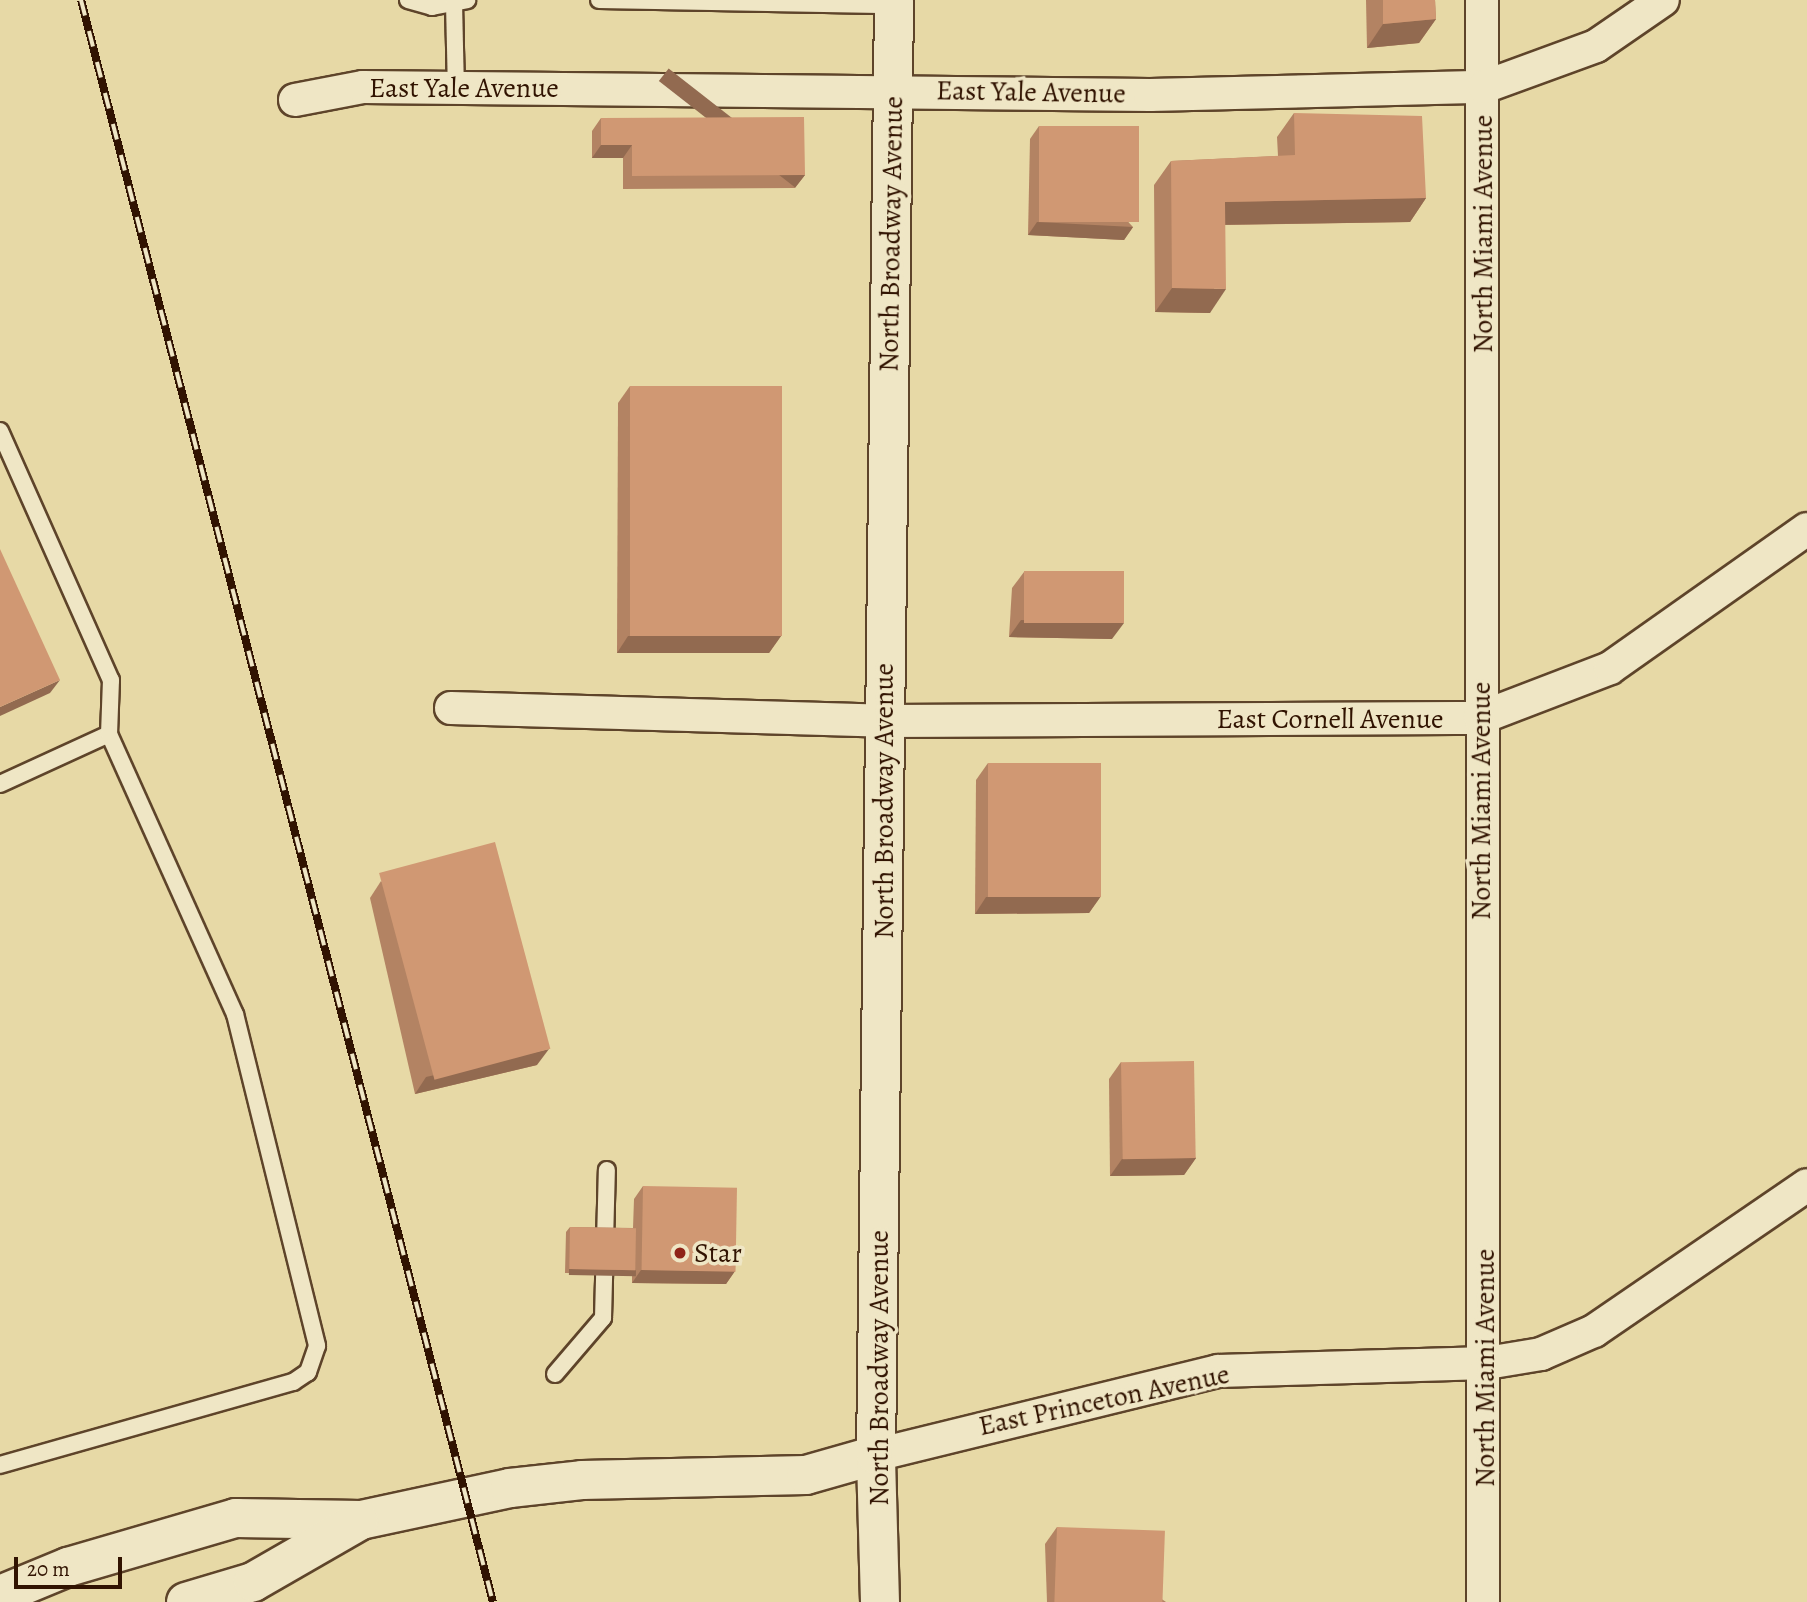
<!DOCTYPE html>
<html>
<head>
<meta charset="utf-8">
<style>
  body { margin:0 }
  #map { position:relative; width:1807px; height:1602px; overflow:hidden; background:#e7d9a6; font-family:Alegreya,serif }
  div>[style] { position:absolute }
  .roads { filter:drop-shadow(2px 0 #5e442a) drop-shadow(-2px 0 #5e442a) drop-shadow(0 2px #5e442a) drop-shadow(0 -2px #5e442a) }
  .service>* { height:16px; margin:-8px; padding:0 8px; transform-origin:8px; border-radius:8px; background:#efe6c5 }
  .minor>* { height:32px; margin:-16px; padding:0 16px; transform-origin:16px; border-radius:16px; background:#efe6c5 }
  .tertiary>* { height:38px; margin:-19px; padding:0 19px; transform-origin:19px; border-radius:19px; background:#efe6c5 }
  .secondary>* { height:38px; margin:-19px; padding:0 19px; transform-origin:19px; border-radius:19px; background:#efe6c5 }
  .rail>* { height:8px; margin-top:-4px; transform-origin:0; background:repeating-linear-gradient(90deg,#efe6c5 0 16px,#311301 0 32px); box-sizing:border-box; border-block:2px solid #311301 }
  .wall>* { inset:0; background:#b38363 }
  .shaded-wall>* { inset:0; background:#926a50; transform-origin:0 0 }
  .building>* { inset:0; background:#d09873; transform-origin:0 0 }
  .dots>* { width:19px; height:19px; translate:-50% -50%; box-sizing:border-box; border:4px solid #efe6c5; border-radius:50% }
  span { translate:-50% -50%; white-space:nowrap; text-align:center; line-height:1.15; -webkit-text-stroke:7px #efe6c5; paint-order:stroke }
  .street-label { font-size:28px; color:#311301 }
  .poi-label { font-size:28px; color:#311301 }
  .left { translate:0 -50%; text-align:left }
  .scale { position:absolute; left:14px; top:1557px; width:108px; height:32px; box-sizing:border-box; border:4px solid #311301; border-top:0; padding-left:9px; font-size:21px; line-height:24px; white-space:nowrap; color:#311301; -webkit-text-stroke:5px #efe6c5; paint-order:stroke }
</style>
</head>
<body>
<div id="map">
  <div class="roads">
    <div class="service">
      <i style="left:408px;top:0;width:25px;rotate:16deg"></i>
      <i style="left:432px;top:7px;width:36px;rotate:-11deg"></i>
      <i style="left:599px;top:0;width:295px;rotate:1deg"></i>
      <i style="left:454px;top:3px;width:85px;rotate:88.7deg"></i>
      <i style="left:0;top:431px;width:273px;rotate:66deg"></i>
      <i style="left:111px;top:680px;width:54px;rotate:92.1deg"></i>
      <i style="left:0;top:784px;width:120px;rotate:-24.6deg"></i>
      <i style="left:109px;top:734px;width:307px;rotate:65.8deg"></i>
      <i style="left:235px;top:1014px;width:342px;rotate:76.1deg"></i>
      <i style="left:317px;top:1346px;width:28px;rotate:109deg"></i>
      <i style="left:308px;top:1372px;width:18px;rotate:146deg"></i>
      <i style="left:293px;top:1382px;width:305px;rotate:164.2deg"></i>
      <i style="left:555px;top:1374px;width:74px;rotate:-49.4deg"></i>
      <i style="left:603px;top:1318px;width:148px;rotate:-88.5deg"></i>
    </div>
    <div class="minor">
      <i style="left:1482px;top:0;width:1602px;rotate:89.96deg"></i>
      <i style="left:295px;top:100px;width:69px;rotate:-10.8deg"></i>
      <i style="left:363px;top:87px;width:787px;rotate:0.58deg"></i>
      <i style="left:1150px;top:95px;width:334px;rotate:-1.4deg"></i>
      <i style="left:1484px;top:87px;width:119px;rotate:-20.1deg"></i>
      <i style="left:1596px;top:46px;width:81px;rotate:-34.5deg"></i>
      <i style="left:451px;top:708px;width:433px;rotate:1.7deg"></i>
      <i style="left:884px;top:721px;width:596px;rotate:-0.29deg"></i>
      <i style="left:1480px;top:718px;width:139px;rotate:-21deg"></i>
      <i style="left:1610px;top:668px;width:241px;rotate:-35.2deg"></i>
      <i style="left:876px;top:1455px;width:352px;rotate:-13.8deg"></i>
      <i style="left:1218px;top:1371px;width:269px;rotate:-1.7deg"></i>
      <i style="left:1487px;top:1363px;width:55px;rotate:-9.5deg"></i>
      <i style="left:1541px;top:1354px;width:58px;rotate:-23.5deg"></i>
      <i style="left:1594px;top:1331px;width:258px;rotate:-34.4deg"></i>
    </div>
    <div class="tertiary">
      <i style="left:0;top:1595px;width:74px;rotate:-22.4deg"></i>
      <i style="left:68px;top:1567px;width:175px;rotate:-16.3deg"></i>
      <i style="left:236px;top:1518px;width:125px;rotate:0.9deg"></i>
      <i style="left:361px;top:1520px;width:152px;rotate:-12.1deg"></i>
      <i style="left:510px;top:1488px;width:72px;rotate:-6.3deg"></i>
      <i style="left:582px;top:1480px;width:224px;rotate:-1.3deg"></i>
      <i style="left:806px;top:1475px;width:73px;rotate:-15.9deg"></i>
      <i style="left:186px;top:1602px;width:70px;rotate:-16.6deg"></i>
      <i style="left:253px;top:1582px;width:122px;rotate:-29.9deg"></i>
    </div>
    <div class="secondary">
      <i style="left:880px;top:1602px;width:147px;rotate:-91.6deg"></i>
      <i style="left:876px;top:1455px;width:1455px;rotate:-89.29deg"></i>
    </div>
  </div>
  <div class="rail">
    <i style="left:81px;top:0;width:1654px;rotate:75.58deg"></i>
  </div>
  <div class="wall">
    <i style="clip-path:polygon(1366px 0,1435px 0,1436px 19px,1419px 43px,1367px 48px)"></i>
    <i style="clip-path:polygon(1294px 113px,1426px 198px,1410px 222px,1225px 225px,1210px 313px,1155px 312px,1154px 185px,1171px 161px,1278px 156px,1277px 137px)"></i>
    <i style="clip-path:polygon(601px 118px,805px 175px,795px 188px,623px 189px,623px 158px,592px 158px,592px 131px)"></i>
    <i style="clip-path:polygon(1039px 126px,1133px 227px,1124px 240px,1028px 235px,1030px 139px)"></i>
    <i style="clip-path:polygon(630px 386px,781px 636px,769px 653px,617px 653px,618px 403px)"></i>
    <i style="clip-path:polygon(1024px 572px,1112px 639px,1009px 637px,1012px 588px)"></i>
    <i style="clip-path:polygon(988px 763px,1101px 896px,1089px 913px,975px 914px,976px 780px)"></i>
    <i style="clip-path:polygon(381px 881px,537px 1065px,415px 1094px,370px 898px)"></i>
    <i style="clip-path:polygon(1121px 1062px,1196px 1158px,1184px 1175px,1110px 1176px,1109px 1079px)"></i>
    <i style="clip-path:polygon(643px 1186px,735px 1271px,726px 1284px,632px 1283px,632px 1274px,565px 1273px,566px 1232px,570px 1227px,633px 1228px,634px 1199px)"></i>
    <i style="clip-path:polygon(1057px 1527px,1166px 1602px,1047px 1602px,1045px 1544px)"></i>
  </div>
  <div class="shaded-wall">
    <i style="clip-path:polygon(1436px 19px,1419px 43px,1367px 48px,1383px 24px)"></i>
    <i style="clip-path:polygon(601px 145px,632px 145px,623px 158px,592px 158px)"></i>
    <i style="left:805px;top:175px;width:16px;height:173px;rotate:128deg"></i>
    <i style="clip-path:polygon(1426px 198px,1410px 222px,1208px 225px,1225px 202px)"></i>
    <i style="clip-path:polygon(1037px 222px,1133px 227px,1124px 240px,1028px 235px)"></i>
    <i style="clip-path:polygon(1172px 288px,1226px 289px,1210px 313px,1155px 312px)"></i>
    <i style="clip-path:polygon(1021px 620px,1124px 623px,1112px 639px,1009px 637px)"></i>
    <i style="clip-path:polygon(628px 636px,781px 636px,769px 653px,617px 653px)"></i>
    <i style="clip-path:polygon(60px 680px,50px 693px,0 716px,0 707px)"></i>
    <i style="clip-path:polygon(1101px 896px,1089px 913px,975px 914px,986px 897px)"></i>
    <i style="clip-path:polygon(549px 1049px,537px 1065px,415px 1094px,426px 1077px)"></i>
    <i style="clip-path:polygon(1196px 1158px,1184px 1175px,1110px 1176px,1122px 1159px)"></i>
    <i style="left:569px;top:1269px;width:67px;height:6px;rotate:1deg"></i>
    <i style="clip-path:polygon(641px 1270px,735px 1271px,726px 1284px,632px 1283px)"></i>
  </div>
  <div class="building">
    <i style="clip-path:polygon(1383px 0,1435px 0,1436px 19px,1383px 24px)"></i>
    <i style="clip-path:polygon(1294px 113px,1422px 116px,1426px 198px,1225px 202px,1226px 289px,1172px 288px,1171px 161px,1295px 155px)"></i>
    <i style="clip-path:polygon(804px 117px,805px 175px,632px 176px,632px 145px,601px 145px,601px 118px)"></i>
    <i style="left:1039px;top:126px;width:100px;height:96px"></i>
    <i style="left:630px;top:386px;width:152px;height:250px"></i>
    <i style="clip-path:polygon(0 549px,60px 680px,0 707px)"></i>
    <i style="left:1124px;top:571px;width:52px;height:100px;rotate:90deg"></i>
    <i style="left:988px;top:763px;width:113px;height:134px"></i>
    <i style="left:495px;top:842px;width:214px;height:120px;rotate:75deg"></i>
    <i style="left:1194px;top:1061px;width:97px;height:73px;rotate:89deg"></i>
    <i style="left:643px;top:1186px;width:94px;height:84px;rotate:1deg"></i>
    <i style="left:570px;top:1227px;width:66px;height:42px;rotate:1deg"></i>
    <i style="left:1057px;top:1527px;width:108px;height:75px;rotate:2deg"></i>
  </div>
  <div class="dots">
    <i style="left:680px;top:1253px;background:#8f2418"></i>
  </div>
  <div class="street-label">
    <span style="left:464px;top:88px">East Yale Avenue</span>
    <span style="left:1031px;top:92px;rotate:1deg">East Yale Avenue</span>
    <span style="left:891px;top:234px;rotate:-89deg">North Broadway Avenue</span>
    <span style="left:1483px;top:234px;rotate:-90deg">North Miami Avenue</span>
    <span style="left:1330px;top:719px">East Cornell Avenue</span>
    <span style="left:884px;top:801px;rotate:-90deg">North Broadway Avenue</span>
    <span style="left:1481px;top:801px;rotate:-90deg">North Miami Avenue</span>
    <span style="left:879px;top:1368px;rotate:-90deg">North Broadway Avenue</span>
    <span style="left:1485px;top:1368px;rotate:-90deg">North Miami Avenue</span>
    <span style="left:1104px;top:1400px;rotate:-12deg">East Princeton Avenue</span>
  </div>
  <div class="poi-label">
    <span class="left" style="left:694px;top:1253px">Star</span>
  </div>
  <div class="scale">20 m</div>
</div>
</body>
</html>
